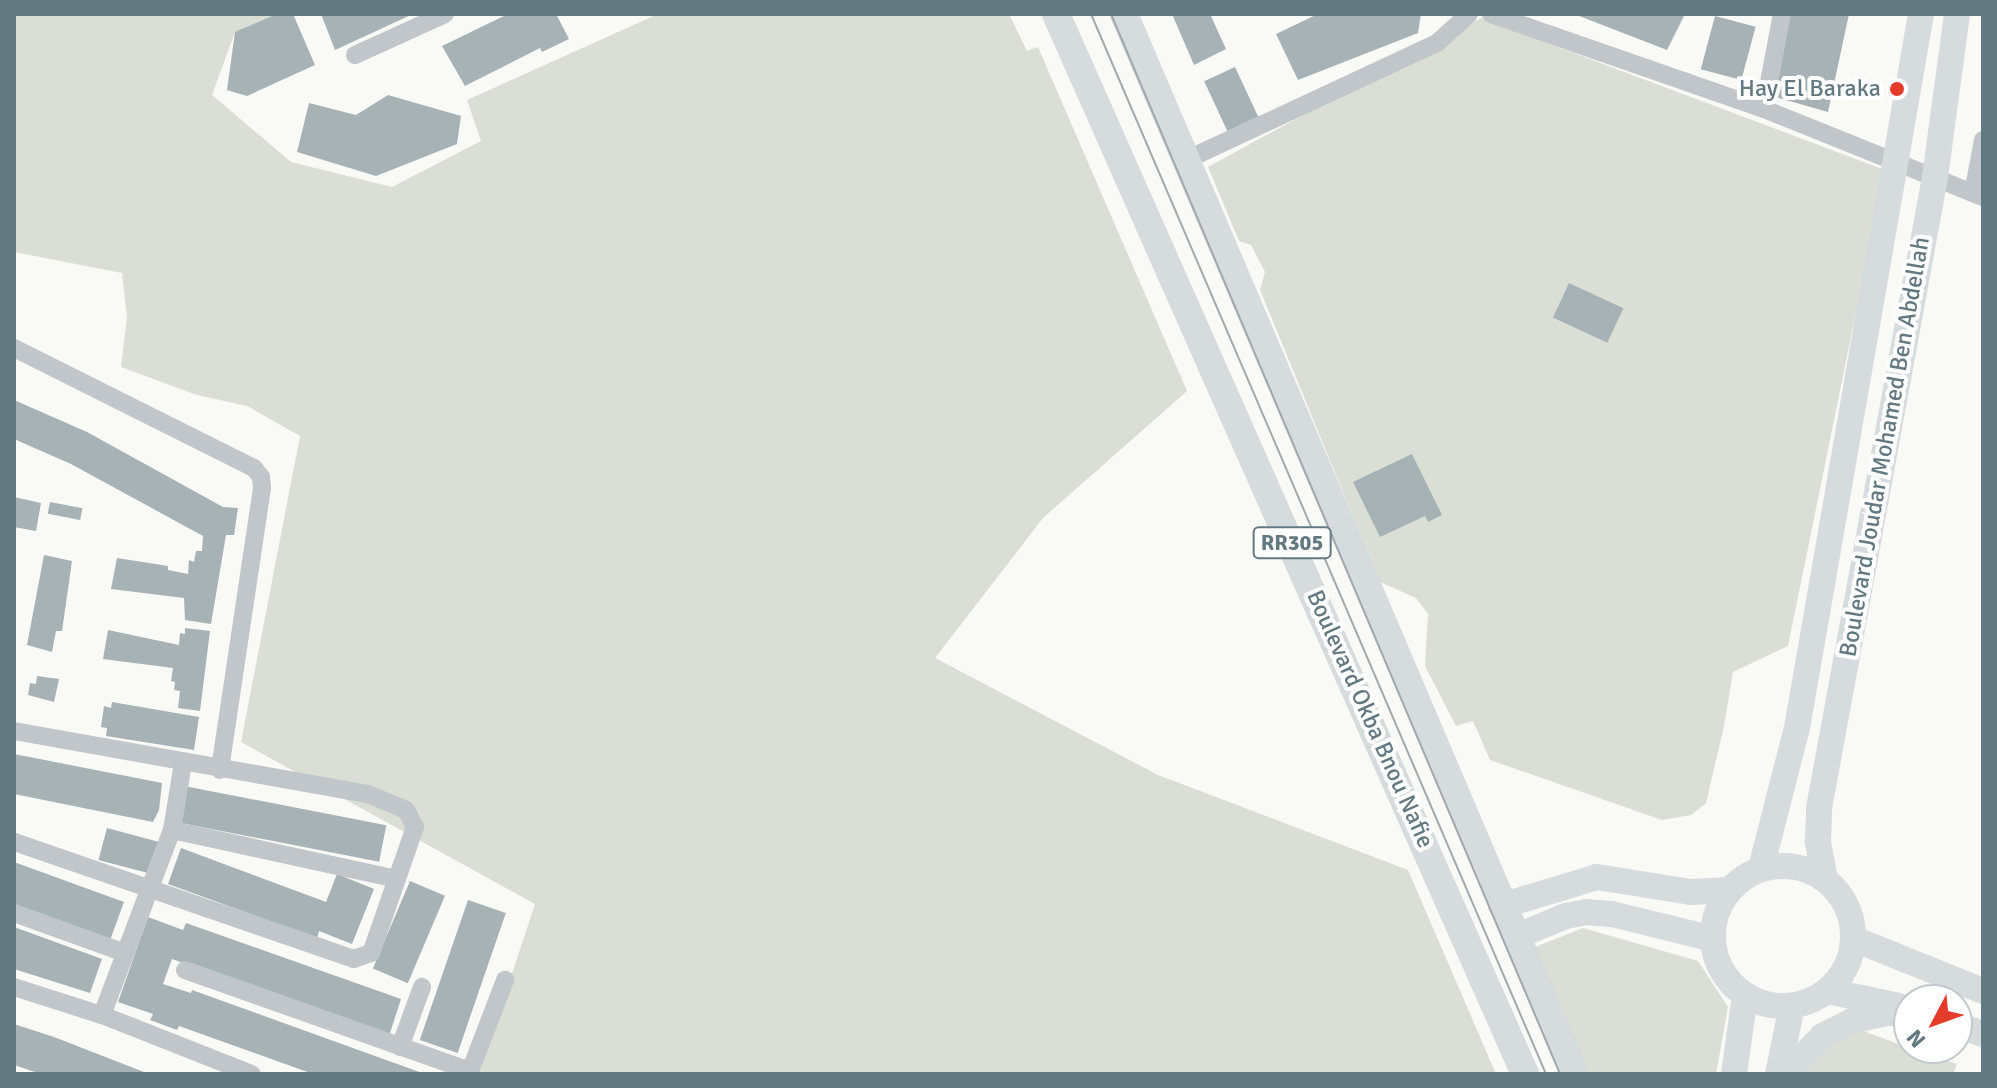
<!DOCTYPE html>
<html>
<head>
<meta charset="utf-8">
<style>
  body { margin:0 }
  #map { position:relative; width:1997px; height:1088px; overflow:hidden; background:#f9f9f6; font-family:Signika,sans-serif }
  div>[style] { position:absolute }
  .green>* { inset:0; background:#daded5 }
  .building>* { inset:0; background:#a6b2b6; transform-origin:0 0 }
  .street>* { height:18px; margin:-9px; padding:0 9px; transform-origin:9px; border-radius:9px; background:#c0c6c9 }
  .secondary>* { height:26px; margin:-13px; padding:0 13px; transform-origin:13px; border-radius:13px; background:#d6dbde }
  .secondary>.ring { margin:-13px; padding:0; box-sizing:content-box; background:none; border:26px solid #d6dbde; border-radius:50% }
  .primary>* { height:28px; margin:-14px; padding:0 14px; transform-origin:14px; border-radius:14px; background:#d6dbde }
  .tram>* { height:2px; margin:-1px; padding:0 1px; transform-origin:1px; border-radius:1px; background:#9fa9ae }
  .dots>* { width:22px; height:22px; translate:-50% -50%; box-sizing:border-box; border:4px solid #fff; border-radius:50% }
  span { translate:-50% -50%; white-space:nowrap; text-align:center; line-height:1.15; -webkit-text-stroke:8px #fff; paint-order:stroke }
  .shield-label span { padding:2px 6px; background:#fff; border:2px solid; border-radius:6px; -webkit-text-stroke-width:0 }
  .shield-label { font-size:22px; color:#637982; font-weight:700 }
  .poi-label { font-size:24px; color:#637982 }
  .right { translate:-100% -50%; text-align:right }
  .street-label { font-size:24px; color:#637982 }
  .frame { position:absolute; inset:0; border:16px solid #637982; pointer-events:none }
  .north { position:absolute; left:1893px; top:984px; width:80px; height:80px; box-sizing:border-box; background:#fff; border:2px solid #c1c9cd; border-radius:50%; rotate:229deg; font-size:22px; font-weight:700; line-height:32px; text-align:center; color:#637982 }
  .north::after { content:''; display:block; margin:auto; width:28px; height:36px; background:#e53b2a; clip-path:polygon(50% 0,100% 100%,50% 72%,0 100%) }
</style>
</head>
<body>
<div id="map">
  <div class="green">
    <i style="clip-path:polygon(14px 14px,301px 14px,235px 32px,212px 95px,291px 162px,392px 187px,481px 141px,467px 100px,658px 14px,1009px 14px,1027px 51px,1038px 47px,1187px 391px,1043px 518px,935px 658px,1158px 775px,1408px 870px,1496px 1074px,479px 1074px,535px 904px,241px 742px,300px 436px,247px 406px,197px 395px,121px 367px,127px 317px,122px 273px,14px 252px)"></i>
    <i style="clip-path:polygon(1481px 18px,1885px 170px,1788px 646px,1733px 672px,1724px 726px,1706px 803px,1691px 815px,1662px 820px,1490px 760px,1473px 721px,1456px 726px,1425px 666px,1428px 614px,1416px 598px,1380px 582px,1260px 290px,1265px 272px,1251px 245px,1239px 241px,1208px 167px)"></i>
    <i style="clip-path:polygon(1583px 928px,1698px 961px,1728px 1007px,1716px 1074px,1586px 1074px,1530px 949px)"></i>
    <i style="clip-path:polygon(1829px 1018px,1909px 1048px,1957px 1064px,1953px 1074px,1803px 1074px,1812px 1027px)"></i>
  </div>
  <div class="building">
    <i style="clip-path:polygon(277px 14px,293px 14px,315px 65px,247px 96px,227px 90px,235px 32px)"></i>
    <i style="clip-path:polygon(321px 14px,413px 14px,335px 50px)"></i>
    <i style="clip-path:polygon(508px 14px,556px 14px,569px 39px,542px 52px,540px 48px,465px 86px,442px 46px)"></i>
    <i style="clip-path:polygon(1172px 14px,1210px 14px,1226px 49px,1194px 65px)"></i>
    <i style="clip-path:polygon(1318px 14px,1421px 14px,1418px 33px,1298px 80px,1276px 34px)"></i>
    <i style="clip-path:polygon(1574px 14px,1685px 14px,1667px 50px)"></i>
    <i style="clip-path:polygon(1789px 14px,1849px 14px,1828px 112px,1772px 96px)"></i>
    <i style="left:1715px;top:16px;width:42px;height:55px;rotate:15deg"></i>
    <i style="left:1235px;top:67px;width:55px;height:34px;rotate:65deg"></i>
    <i style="clip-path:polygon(388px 95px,461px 116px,457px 144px,376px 176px,297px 152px,309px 103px,356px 115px)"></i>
    <i style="left:1569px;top:283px;width:60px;height:38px;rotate:25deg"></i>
    <i style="clip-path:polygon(14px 400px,87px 432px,223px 507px,238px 508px,234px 535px,226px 535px,211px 624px,185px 620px,184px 598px,111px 589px,117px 558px,168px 566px,168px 570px,188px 574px,189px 560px,194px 562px,196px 551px,202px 551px,203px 536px,71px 464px,14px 439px)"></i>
    <i style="clip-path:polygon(1412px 454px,1442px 515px,1428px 522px,1425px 516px,1380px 537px,1353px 482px)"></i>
    <i style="clip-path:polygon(14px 497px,41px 503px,36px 531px,14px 527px)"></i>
    <i style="left:50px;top:502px;width:33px;height:12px;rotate:11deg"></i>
    <i style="clip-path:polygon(44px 555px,72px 561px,62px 631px,56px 631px,52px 652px,27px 645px)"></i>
    <i style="clip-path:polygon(185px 628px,210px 631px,200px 711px,178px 708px,180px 691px,174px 690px,175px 682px,171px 681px,173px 668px,103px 659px,108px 630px,179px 645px,180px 633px,185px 634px)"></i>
    <i style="clip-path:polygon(37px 676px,59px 679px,54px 702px,28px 695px,30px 683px,36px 684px)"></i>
    <i style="clip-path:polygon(112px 702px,199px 717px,194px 750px,106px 736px,107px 728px,101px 727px,104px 706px,111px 708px)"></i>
    <i style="clip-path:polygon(14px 754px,162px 783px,159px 810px,153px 822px,14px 794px)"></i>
    <i style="left:184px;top:786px;width:206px;height:37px;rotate:11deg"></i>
    <i style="left:107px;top:828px;width:54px;height:33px;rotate:15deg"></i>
    <i style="clip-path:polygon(181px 848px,326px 902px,337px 874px,374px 889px,352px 944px,319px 931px,317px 938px,168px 884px)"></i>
    <i style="left:14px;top:862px;width:117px;height:41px;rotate:20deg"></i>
    <i style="left:410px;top:881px;width:38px;height:95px;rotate:23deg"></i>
    <i style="left:468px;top:900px;width:40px;height:148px;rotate:19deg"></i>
    <i style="clip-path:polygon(148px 917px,183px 930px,186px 923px,401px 999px,389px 1036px,172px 959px,163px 984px,191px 993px,192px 990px,425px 1074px,313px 1074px,179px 1026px,177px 1030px,150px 1020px,153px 1014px,118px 1002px)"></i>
    <i style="clip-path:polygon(14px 927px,102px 959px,90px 993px,14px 969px)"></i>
    <i style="clip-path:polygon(14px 1024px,54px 1037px,149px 1074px,41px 1074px,14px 1065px)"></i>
  </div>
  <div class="street">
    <i style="left:1491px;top:14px;width:289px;rotate:19.2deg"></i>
    <i style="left:1764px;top:109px;width:236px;rotate:21.9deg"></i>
    <i style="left:355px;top:55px;width:99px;rotate:-24.5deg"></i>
    <i style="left:1764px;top:109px;width:97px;rotate:-79.3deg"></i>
    <i style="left:1186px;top:160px;width:277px;rotate:-25deg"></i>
    <i style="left:1437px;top:43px;width:43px;rotate:-42.2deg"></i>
    <i style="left:1973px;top:193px;width:54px;rotate:-79.3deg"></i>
    <i style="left:14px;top:348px;width:268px;rotate:26.6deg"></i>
    <i style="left:254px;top:468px;width:11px;rotate:52deg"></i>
    <i style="left:261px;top:477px;width:11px;rotate:85deg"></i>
    <i style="left:262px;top:488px;width:285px;rotate:98.5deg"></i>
    <i style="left:14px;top:731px;width:360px;rotate:10.1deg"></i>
    <i style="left:368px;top:794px;width:41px;rotate:22.8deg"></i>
    <i style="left:406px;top:810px;width:19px;rotate:62deg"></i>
    <i style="left:415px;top:827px;width:133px;rotate:109.2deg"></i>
    <i style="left:371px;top:953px;width:18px;rotate:161deg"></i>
    <i style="left:354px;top:959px;width:360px;rotate:-161deg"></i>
    <i style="left:172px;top:830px;width:229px;rotate:12.3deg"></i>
    <i style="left:14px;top:913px;width:118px;rotate:19.8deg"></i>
    <i style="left:185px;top:970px;width:303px;rotate:19.5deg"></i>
    <i style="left:14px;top:987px;width:92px;rotate:17.7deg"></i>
    <i style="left:102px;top:1015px;width:161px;rotate:21.5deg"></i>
    <i style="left:102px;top:1015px;width:198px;rotate:-69.3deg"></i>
    <i style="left:172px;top:830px;width:68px;rotate:-80.7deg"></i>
    <i style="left:400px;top:1047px;width:64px;rotate:-69.9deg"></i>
    <i style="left:469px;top:1074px;width:101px;rotate:-69deg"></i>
  </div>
  <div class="secondary">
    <i class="ring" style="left:1713px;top:866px;width:114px;height:114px"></i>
    <i style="left:1761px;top:868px;width:145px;rotate:-75.6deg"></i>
    <i style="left:1797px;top:728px;width:725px;rotate:-80.15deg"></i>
    <i style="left:1825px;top:879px;width:38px;rotate:-101deg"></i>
    <i style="left:1818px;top:842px;width:34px;rotate:-88deg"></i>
    <i style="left:1819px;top:808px;width:642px;rotate:-79.58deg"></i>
    <i style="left:1935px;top:177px;width:164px;rotate:-82.3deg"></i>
    <i style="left:1501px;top:906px;width:100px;rotate:-16.8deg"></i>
    <i style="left:1597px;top:877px;width:95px;rotate:9.1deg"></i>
    <i style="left:1691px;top:892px;width:38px;rotate:-3deg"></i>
    <i style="left:1515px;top:937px;width:55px;rotate:-22.4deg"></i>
    <i style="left:1566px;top:916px;width:21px;rotate:-11deg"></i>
    <i style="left:1587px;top:912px;width:25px;rotate:5deg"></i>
    <i style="left:1612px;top:914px;width:104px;rotate:13.9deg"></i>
    <i style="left:1854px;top:939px;width:139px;rotate:22deg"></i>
    <i style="left:1828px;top:991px;width:73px;rotate:11.9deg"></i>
    <i style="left:1957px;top:1025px;width:28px;rotate:19deg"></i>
    <i style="left:1734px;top:1074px;width:80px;rotate:-82.1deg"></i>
    <i style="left:1778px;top:1074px;width:69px;rotate:-78.4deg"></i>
    <i style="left:1785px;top:1074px;width:54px;rotate:-45deg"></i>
    <i style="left:1823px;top:1036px;width:35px;rotate:-27deg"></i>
    <i style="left:1854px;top:1020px;width:34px;rotate:-12deg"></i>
    <i style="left:1887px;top:1013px;width:22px"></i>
  </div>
  <div class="primary">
    <i style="left:1056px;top:14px;width:1159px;rotate:66.13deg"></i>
    <i style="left:1124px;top:14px;width:1152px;rotate:66.95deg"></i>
  </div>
  <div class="tram">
    <i style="left:1091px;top:14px;width:1154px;rotate:66.77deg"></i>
    <i style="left:1111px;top:14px;width:1151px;rotate:67.04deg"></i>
  </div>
  <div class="dots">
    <i style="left:1897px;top:89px;background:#e53b2a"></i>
  </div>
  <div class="shield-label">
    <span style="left:1292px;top:543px">RR305</span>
  </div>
  <div class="poi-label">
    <span class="right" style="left:1881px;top:89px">Hay El Baraka</span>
  </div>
  <div class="street-label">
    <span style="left:1885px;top:447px;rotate:-80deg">Boulevard Joudar Mohamed Ben Abdellah</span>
    <span style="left:1370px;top:719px;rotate:66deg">Boulevard Okba Bnou Nafie</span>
  </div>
  <div class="frame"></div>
  <div class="north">N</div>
</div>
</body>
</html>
